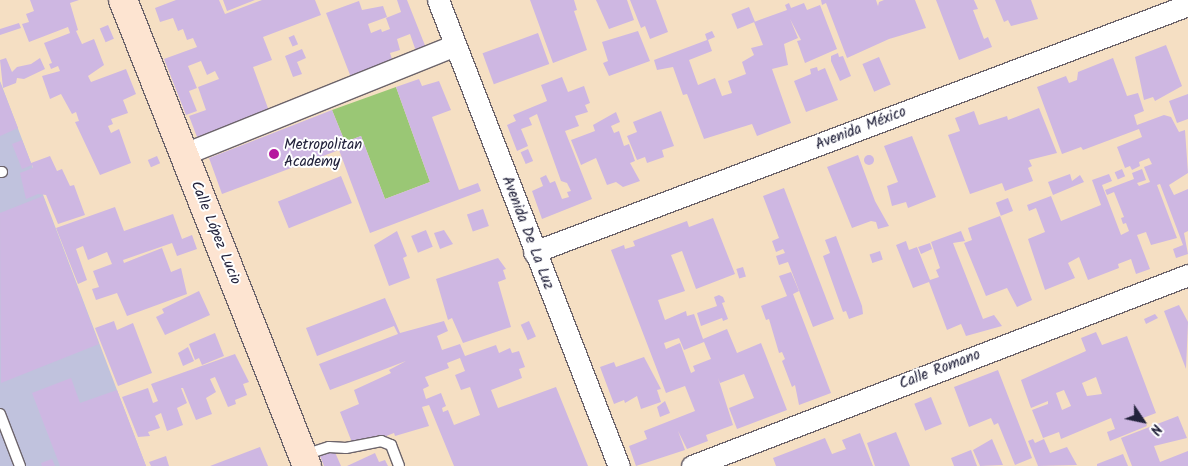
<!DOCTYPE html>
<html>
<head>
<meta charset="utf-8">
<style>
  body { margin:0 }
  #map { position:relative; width:1188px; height:466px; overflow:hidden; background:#f5dfc3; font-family:Kalam,sans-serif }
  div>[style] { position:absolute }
  .industrial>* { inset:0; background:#c0c2dd }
  .green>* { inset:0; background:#9ac775 }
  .building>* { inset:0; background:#ceb7e2; transform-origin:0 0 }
  .round { border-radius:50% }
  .roads { filter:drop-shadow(1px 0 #6c646b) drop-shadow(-1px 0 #6c646b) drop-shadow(0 1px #6c646b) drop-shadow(0 -1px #6c646b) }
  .lane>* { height:10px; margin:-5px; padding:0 5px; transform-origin:5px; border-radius:5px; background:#fff }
  .street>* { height:21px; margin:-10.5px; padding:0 10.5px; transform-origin:10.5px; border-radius:10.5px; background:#fff }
  .secondary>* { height:28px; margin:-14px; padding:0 14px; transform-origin:14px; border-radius:14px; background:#fde4d1 }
  .dots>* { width:14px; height:14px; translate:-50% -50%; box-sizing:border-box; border:2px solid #fff; border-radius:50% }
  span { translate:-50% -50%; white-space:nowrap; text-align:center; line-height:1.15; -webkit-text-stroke:4px #fff; paint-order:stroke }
  .street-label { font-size:15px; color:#22223b }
  .poi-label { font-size:15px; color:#22223b }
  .left { translate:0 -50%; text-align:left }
  .north { position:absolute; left:1118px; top:396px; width:50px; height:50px; -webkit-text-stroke:4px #fff; paint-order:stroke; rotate:124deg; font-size:14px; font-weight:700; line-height:20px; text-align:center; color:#22223b }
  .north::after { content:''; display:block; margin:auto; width:18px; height:22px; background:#22223b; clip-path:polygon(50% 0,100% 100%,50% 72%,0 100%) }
</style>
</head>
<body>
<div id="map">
  <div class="industrial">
    <i style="clip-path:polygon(0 81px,117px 390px,146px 466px,0 466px)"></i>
  </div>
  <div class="green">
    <i style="clip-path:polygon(396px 87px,430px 182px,385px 199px,361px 136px,345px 142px,332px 110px)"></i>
  </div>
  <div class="building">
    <i style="clip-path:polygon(30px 0,79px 0,70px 3px,78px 30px,76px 31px,82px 44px,94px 39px,104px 65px,88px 76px,91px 82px,126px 69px,136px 94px,123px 100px,128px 113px,111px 119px,113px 124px,108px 126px,111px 133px,119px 129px,131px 163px,100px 175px,75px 122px,79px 121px,76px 112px,72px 114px,61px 94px,50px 99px,42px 76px,60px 71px,58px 66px,51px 69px,49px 64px,52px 63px,44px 43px,70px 33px,68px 27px,29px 42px,22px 24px,29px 22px,26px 14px,34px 11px)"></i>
    <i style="clip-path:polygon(176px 0,219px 0,225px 14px,262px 0,315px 0,321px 15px,263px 37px,272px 60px,253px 67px,269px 111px,197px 137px,189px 116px,206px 110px,198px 87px,219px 79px,215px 71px,207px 75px,201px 61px,188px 66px,197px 88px,189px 91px,197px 111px,186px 115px,164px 59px,197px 47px,193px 38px,187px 40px,183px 29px,178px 31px,173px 18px,160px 22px,155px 8px)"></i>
    <i style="clip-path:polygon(223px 0,255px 0,227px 11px)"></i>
    <i style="clip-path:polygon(397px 0,407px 0,428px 53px,418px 57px,410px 34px,397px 39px,400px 50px,390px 53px,394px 65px,352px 80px,326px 13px,359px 1px,362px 10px,383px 6px,387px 17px,368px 24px,371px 33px,381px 29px,382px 32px,390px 29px,386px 18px,401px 12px)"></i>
    <i style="clip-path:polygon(530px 0,574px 0,577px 10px,574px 11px,587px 50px,553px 63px)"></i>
    <i style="clip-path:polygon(596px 0,627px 0,634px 20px,609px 29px)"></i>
    <i style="clip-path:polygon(630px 0,656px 0,668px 32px,650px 39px,645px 26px,641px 28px)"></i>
    <i style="clip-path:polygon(821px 0,876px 0,878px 6px,879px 2px,884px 0,915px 0,926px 28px,889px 39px,847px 58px,826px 3px,822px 5px)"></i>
    <i style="clip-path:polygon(936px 0,974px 0,978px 9px,973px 10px,984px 39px,988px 37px,992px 47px,959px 60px)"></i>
    <i style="clip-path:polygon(995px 0,1031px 0,1038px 19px,1011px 26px,1008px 20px,1004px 22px)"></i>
    <i style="clip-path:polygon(789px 3px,791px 8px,804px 3px,807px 10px,820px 5px,837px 49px,805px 63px,797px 41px,801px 40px,790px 19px,798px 38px,784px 44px,788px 65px,772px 69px,791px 123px,757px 136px,752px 124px,704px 139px,687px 94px,683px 95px,673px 67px,657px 70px,654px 60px,707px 40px,705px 34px,712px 31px,715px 37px,708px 40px,712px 51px,689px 60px,698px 85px,715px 78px,722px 96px,732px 93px,728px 81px,746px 74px,742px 62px,754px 55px,751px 48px,763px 45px,754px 22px,787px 10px,785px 5px)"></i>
    <i style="left:749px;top:7px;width:16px;height:19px;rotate:68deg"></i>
    <i style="clip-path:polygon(19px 23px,21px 28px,0 35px,0 29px)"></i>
    <i style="left:108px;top:25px;width:15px;height:9px;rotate:67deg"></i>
    <i style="clip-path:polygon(638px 31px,650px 61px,609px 76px,603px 63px,608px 61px,602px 42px)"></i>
    <i style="left:538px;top:33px;width:33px;height:59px;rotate:70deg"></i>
    <i style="left:294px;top:35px;width:10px;height:6px;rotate:66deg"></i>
    <i style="clip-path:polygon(1166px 45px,1182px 86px,1155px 101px,1153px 97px,1144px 100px,1135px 57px)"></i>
    <i style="clip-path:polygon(302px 49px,306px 58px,297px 62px,302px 74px,293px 77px,285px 56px)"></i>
    <i style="clip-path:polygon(838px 53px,839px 57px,843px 56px,851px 76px,840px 81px,831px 61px,831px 56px)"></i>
    <i style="left:879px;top:57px;width:30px;height:18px;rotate:67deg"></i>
    <i style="clip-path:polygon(6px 58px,12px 72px,17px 67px,31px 64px,40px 58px,45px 69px,24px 79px,17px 78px,16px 83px,3px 88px,0 60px)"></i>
    <i style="clip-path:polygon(1113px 58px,1127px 96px,1138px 93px,1144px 111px,1134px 115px,1137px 125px,1164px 115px,1171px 117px,1179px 132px,1185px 130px,1188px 173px,1169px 185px,1174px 195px,1188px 189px,1188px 231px,1184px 233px,1188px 254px,1176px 258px,1173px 249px,1183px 245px,1160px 184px,1157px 185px,1177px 238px,1151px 245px,1146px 232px,1137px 235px,1150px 269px,1136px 274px,1131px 259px,1118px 264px,1119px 268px,1088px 280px,1079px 257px,1068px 263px,1075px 278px,1045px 290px,1028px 239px,1045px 232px,1036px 208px,1029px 211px,1027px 205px,1051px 196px,1061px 221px,1101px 205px,1092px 180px,1109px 174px,1112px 181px,1102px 185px,1121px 235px,1129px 231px,1126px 223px,1123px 224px,1121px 218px,1124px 217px,1114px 192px,1107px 195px,1105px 190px,1134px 179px,1132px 173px,1142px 169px,1146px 180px,1137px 183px,1139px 186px,1150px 182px,1144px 167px,1152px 164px,1149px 158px,1139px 162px,1140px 166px,1132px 170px,1130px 166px,1125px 168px,1117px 147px,1142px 137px,1139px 129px,1083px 150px,1081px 147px,1062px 154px,1037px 87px,1066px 76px,1069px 83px,1077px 80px,1078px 72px)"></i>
    <i style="clip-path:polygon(817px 67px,818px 71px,825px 68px,838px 100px,806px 112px,794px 81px,811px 74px,810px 69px)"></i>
    <i style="clip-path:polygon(562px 77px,568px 92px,584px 86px,590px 103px,585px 105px,588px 112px,575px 116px,579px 126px,565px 131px,592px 199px,542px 219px,532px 191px,543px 186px,540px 178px,546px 175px,550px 183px,555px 181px,562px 199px,569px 197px,567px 192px,571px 191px,567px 183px,561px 181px,537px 114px,529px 118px,532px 125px,521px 129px,528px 146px,517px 151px,507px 125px,516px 121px,513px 115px,547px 101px,541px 85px)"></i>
    <i style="clip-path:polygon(419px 79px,422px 86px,439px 81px,451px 110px,432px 117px,459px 190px,478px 183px,481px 191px,370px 233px,339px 150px,222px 194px,209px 158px,332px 110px,345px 142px,361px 136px,385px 199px,430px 182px,396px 87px)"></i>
    <i style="clip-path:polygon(0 82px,18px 128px,0 136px)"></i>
    <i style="clip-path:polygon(1188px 94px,1188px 119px,1177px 123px,1169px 101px)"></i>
    <i style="clip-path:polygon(1039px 108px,1057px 153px,1029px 160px,1032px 166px,1028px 168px,1033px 181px,1005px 191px,1002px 183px,970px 194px,948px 135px,960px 131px,955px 118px,974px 111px,979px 125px,1007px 116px,1008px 120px)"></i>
    <i style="clip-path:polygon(661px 111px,674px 146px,662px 150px,664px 157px,647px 163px,645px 157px,637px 160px,627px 136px,637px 132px,633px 122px)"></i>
    <i style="clip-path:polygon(616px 112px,620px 122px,611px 126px,614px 133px,619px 131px,624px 146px,629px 144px,635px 161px,630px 163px,640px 181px,623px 187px,616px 182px,607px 185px,596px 158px,581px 165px,571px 140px,595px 131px,593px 125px)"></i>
    <i style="clip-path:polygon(912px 136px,936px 197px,908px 208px,906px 202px,892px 206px,887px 186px,898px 182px,884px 146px)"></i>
    <i style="clip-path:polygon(22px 140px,31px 163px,50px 156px,57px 171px,62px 169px,70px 186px,74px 185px,85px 215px,58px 224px,46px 195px,38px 194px,26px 199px,20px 173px,33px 168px,32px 165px,22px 169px,12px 144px)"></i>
    <i style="left:528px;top:149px;width:13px;height:8px;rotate:67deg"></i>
    <i class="round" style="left:864px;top:155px;width:10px;height:10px"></i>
    <i style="clip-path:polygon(858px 155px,875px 201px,889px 226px,878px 229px,876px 222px,871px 221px,852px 228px,827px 167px)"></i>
    <i style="left:157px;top:156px;width:8px;height:10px;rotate:67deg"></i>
    <i style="left:1122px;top:169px;width:8px;height:8px;rotate:67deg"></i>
    <i style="clip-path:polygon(1070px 174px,1072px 181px,1080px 175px,1084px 182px,1053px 195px,1048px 182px)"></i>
    <i style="left:341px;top:176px;width:29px;height:68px;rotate:68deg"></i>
    <i style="clip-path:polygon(784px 188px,834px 319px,813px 327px,788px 262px,779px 265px,776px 256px,785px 253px,783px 249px,776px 252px,772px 241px,779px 238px,763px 196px)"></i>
    <i style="clip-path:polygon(43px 196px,99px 344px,1px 383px,0 213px)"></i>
    <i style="left:1008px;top:198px;width:14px;height:13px;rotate:69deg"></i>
    <i style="clip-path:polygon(115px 207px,124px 231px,173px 214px,182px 239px,192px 235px,197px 249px,177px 256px,172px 243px,123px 260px,124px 263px,162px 248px,171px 272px,181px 268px,187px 294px,127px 316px,117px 293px,96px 300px,92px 289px,99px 287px,93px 271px,112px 264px,107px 252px,88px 260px,83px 246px,76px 249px,87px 280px,78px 284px,56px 228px)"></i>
    <i style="left:483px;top:209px;width:18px;height:17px;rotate:71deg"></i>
    <i style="clip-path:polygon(1000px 216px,1032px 300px,1017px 307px,1007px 288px,986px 296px,964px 243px,972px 240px,968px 228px)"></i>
    <i style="clip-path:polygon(evenodd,713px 218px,735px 274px,696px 289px,682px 251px,671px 255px,685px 291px,658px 300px,665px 320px,686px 311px,687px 316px,694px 314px,703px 339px,727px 329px,737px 353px,761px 343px,787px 410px,737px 429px,729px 408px,754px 398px,744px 374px,720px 383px,718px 378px,733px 425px,706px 435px,708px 441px,687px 449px,678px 431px,685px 450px,636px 466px,629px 446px,647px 439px,644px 431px,695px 411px,685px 386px,666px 393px,611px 250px,624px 245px,625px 249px,635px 246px,633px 241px,687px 221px,689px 227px,713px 218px,679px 338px,684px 350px,704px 342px,711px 359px,693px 366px,695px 371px,691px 373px,680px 343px,666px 349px,664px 343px,679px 338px)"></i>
    <i style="left:426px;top:230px;width:18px;height:16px;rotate:68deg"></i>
    <i style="clip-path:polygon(444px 230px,453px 244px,440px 249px,434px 233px)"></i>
    <i style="clip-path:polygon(397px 231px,407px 256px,403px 258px,410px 278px,389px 286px,374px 245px)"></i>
    <i style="clip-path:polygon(961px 231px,965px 241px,953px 243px,983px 319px,994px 315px,1002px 326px,966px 336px,961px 324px,947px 330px,929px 282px,913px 288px,896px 245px,906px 241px,909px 250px,917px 247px,930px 280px,939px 277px,936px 270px,940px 268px,931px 242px)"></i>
    <i style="clip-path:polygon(836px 236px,862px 306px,863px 314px,849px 319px,846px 311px,843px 312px,823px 256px,830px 253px,825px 240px)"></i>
    <i style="clip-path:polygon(930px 243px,932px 249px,921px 254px,918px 247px)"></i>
    <i style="left:880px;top:251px;width:9px;height:11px;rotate:72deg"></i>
    <i style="clip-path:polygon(498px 258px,506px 269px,503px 270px,506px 279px,498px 282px,511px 327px,463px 343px,452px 318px,448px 320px,436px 279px)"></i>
    <i style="left:743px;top:267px;width:10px;height:7px;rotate:73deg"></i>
    <i style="clip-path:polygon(791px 272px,799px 291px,793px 294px,831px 393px,799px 405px,795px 385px,792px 387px,782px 361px,785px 359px,782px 352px,779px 353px,769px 319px,766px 320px,761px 306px,787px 296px,779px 276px)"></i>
    <i style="clip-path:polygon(199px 291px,210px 315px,165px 335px,156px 317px,164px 313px,162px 309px)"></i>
    <i style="clip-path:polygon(719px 295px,723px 297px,725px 302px,722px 303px,728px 319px,723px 321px,722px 318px,701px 326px,697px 313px,717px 306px,714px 297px)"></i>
    <i style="clip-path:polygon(evenodd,385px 298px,400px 333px,444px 321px,448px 331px,437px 336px,442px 350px,460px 344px,465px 356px,496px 345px,499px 353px,510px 348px,512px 353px,519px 351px,525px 367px,519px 369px,522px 378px,491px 390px,498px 408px,556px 387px,588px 466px,454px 466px,429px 405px,422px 407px,429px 426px,395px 436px,394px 433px,381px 438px,379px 435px,353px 445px,340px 412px,359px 404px,354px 390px,391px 373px,389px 370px,406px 361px,330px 390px,319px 364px,398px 334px,394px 326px,317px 356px,306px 328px,385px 298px,460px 358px,465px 371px,455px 375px,461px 390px,470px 387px,480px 415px,454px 425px,448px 410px,443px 412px,442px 408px,446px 406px,441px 393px,426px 399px,423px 389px,429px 386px,425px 377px,449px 368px,447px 363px,460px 358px)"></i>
    <i style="clip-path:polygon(1179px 305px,1188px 322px,1186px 369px,1164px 311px)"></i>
    <i style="clip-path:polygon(1155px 314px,1158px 318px,1146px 324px,1144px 319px)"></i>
    <i style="clip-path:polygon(114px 321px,117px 330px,133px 323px,152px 373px,118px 386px,95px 328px)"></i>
    <i style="left:529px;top:321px;width:17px;height:9px;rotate:66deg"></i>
    <i style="clip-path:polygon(evenodd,1096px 332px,1102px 345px,1127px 336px,1156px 413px,1143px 418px,1147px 426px,1110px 441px,1107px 432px,1115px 429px,1111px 418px,1061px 439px,1059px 432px,1043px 438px,1032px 410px,1048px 404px,1048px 401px,1031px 408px,1021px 380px,1086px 351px,1081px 338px,1096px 332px,1096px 377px,1102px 394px,1087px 396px,1082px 383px,1096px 377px,1096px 332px,1064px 390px,1071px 406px,1062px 410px,1056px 393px,1064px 390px)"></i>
    <i style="clip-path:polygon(215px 333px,224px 356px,202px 365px,199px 358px,195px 360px,189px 344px)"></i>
    <i style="clip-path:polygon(188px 347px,194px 361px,183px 366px,178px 353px)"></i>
    <i style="clip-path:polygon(235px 354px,249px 382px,243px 384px,247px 395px,235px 400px,236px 404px,228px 407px,215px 377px,210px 379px,216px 392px,206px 398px,212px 414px,196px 420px,183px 388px,181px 388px,187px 403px,177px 408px,183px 425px,167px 431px,161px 413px,155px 416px,160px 428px,148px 432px,150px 436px,138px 437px,122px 397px,148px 388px,153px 403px,158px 401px,151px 384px)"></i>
    <i style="clip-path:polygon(644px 357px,661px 389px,657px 390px,661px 402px,641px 409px,637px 396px,625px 403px,624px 400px,614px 404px,600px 367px,614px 362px,616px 367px)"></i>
    <i style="clip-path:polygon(998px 370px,1032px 458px,1015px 465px,998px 423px,994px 425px,991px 418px,969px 427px,954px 387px)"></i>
    <i style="clip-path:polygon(71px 378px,80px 403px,117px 390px,146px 466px,60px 466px,32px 393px)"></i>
    <i style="left:931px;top:397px;width:29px;height:18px;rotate:68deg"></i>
    <i style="clip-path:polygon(665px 401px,670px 413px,660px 417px,657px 407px)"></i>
    <i style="clip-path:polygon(1178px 416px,1187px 438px,1154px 446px,1160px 462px,1188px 451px,1188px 466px,1132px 466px,1121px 438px)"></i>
    <i style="clip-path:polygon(896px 432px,910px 466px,875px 466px,867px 443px)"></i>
    <i style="clip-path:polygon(860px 433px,873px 466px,776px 466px,773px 458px,825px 438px,832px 454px,846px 449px,842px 440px)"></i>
    <i style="clip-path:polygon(992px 439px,1003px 465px,980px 466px,973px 450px)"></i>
    <i style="clip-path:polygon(1033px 439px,1035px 443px,1044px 439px,1050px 453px,1067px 447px,1077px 465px,1038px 466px,1028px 441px)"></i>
    <i style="clip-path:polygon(260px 447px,268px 466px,210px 466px)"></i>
    <i style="clip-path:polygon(334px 450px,341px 466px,324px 466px,320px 456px)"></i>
    <i style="clip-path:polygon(971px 450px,977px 466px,954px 466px,951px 458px)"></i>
    <i style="clip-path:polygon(375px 453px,379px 462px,385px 460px,388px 466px,347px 466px)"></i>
    <i style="clip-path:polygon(1123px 454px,1128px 466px,1097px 466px,1097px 464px)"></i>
    <i style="clip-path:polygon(166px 456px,169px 466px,151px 466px,149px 462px)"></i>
    <i style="clip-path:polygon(52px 459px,55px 466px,42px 466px,41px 463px)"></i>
  </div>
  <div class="roads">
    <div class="lane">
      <i style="left:0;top:172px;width:2px"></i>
      <i style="left:0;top:414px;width:56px;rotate:69deg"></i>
      <i style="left:304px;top:455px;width:26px;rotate:-18deg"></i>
      <i style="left:329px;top:447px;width:17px;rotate:3deg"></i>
      <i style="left:346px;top:448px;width:36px;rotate:-11deg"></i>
      <i style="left:381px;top:441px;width:11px;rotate:22deg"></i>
      <i style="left:391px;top:445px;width:22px;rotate:69deg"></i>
    </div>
    <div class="street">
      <i style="left:438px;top:0;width:500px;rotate:68.8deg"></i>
      <i style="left:184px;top:154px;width:292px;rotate:-21.9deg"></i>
      <i style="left:534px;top:252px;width:699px;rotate:-20.69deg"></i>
      <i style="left:692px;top:466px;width:532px;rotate:-21.06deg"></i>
    </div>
    <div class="secondary">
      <i style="left:123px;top:0;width:501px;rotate:68.45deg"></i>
    </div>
  </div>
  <div class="dots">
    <i style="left:274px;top:154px;background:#b5179e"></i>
  </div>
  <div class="street-label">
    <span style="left:861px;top:129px;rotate:-21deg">Avenida México</span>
    <span style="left:215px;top:233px;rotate:68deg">Calle López Lucio</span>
    <span style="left:527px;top:233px;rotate:69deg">Avenida De La Luz</span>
    <span style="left:940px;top:370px;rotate:-21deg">Calle Romano</span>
  </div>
  <div class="poi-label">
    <span class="left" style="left:284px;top:154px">Metropolitan<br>Academy</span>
  </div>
  <div class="north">N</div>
</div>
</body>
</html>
